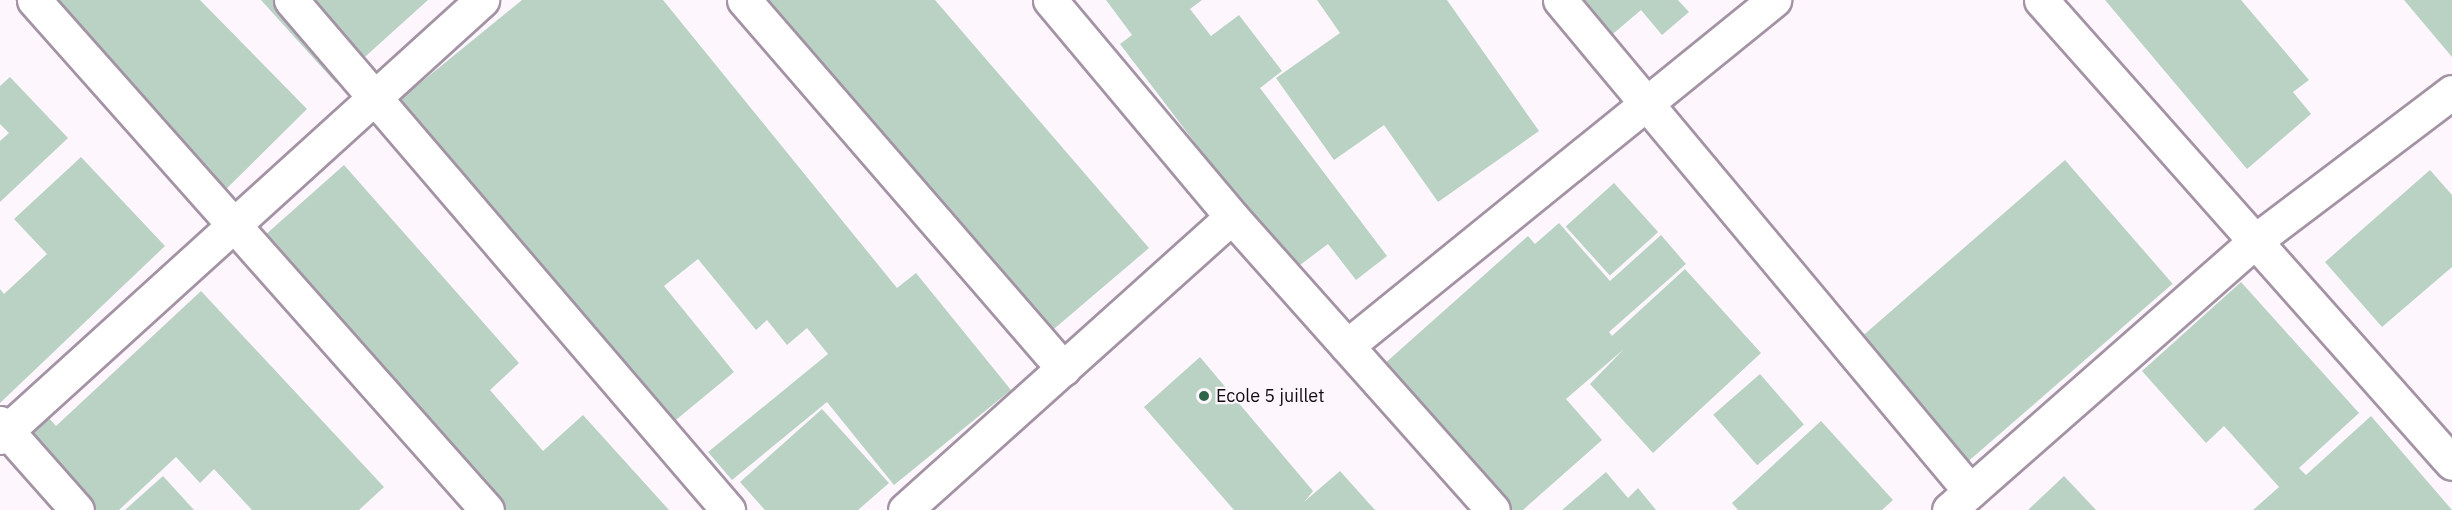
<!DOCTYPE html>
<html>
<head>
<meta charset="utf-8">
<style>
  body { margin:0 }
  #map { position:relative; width:2452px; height:510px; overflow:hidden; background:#fdf6fd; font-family:"IBM Plex Sans",sans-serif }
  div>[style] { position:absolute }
  .building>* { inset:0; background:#b9d2c4; transform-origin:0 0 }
  .roads { filter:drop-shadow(2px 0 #a393a4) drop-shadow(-2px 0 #a393a4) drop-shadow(0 2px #a393a4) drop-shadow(0 -2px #a393a4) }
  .minor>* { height:33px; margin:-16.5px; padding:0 16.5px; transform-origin:16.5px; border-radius:16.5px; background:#fff }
  .dots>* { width:16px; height:16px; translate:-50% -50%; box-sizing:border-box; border:3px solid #fdf6fd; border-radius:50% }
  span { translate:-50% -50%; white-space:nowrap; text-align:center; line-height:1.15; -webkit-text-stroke:4.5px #fdf6fd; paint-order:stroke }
  .poi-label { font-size:18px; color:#110c12 }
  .left { translate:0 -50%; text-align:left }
</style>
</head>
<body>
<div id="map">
  <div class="building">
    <i style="clip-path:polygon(15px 0,200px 0,307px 109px,213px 202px)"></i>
    <i style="clip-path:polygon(261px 0,428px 0,336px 83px)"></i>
    <i style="clip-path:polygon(522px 0,663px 0,897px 288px,916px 273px,1011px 390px,894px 485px,827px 402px,732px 480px,708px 452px,828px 354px,807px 328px,787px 345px,767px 320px,756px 330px,698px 259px,664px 286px,734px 372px,654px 438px,387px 110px)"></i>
    <i style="clip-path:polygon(748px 0,935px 0,1149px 248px,1041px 340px)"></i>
    <i style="clip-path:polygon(1106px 0,1202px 0,1190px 9px,1211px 36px,1239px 15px,1282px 71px,1260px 88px,1387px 256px,1356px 280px,1328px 244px,1292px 271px,1120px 44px,1132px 35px)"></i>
    <i style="clip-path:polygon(1317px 0,1447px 0,1539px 131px,1438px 202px,1384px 125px,1334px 160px,1276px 78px,1340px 33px)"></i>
    <i style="clip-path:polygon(1552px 0,1678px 0,1689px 12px,1662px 35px,1641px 10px,1594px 50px)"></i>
    <i style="clip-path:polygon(2105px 0,2241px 0,2309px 80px,2293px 92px,2311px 114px,2247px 169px)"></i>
    <i style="clip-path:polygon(2404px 0,2452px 0,2452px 57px)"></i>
    <i style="clip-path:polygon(10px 77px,68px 138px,0 202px,0 141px,9px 133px,0 124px,0 86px)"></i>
    <i style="clip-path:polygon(81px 157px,165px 246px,0 403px,0 289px,4px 294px,47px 254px,14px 219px)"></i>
    <i style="left:2065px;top:160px;width:164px;height:289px;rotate:49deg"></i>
    <i style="clip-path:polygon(344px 165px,519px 363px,490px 390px,543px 451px,583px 415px,669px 510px,477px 510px,255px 244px)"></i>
    <i style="clip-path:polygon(2430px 170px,2452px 195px,2452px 267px,2382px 327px,2325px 262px)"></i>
    <i style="left:1614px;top:183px;width:66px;height:65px;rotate:48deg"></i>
    <i style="clip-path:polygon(1559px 223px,1610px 281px,1661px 235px,1686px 264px,1609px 332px,1612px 336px,1685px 269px,1761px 353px,1653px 453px,1590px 384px,1624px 349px,1566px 399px,1602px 440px,1523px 510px,1495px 510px,1374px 373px,1528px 236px,1535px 244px)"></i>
    <i style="clip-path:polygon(2241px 282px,2359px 413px,2299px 468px,2306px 475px,2371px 416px,2452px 510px,2253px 510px,2279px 487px,2224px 426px,2206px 443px,2142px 371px)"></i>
    <i style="clip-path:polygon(201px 291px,384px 487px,359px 510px,252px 510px,214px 469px,200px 483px,176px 457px,119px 510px,70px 510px,13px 449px,47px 416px,56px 426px)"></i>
    <i style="clip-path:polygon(1200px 357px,1313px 491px,1304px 502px,1340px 471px,1375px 510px,1234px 510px,1144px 407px)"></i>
    <i style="left:1760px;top:374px;width:67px;height:62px;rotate:49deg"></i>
    <i style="clip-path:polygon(822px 409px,889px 483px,858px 510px,765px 510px,740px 482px)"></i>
    <i style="clip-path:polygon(1821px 421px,1893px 500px,1882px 510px,1738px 510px,1732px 503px)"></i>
    <i style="clip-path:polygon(1606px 472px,1628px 498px,1638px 488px,1656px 510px,1562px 510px)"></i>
    <i style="clip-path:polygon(163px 476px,194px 510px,125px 510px)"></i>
    <i style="clip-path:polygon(2064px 476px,2096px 510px,2028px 510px)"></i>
  </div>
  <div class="roads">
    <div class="minor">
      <i style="left:34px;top:0;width:682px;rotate:48.39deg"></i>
      <i style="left:291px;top:0;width:672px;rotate:49.41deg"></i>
      <i style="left:744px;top:0;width:488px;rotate:49.1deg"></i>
      <i style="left:1050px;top:0;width:283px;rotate:50deg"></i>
      <i style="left:1232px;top:217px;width:392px;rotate:48.3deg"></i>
      <i style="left:1560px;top:0;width:640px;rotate:50.14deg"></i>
      <i style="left:2041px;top:0;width:619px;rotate:48.4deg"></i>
      <i style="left:1347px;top:346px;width:550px;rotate:-39.02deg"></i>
      <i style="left:0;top:423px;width:116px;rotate:48.5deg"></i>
      <i style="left:0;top:437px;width:651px;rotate:-42.2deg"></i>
      <i style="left:905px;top:510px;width:439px;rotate:-41.9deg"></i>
      <i style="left:1949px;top:510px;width:407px;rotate:-41.3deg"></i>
      <i style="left:2255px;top:241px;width:247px;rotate:-37.1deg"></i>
    </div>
  </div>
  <div class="dots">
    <i style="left:1204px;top:396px;background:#2d644a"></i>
  </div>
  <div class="poi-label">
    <span class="left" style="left:1216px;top:396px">Ecole 5 juillet</span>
  </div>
</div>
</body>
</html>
